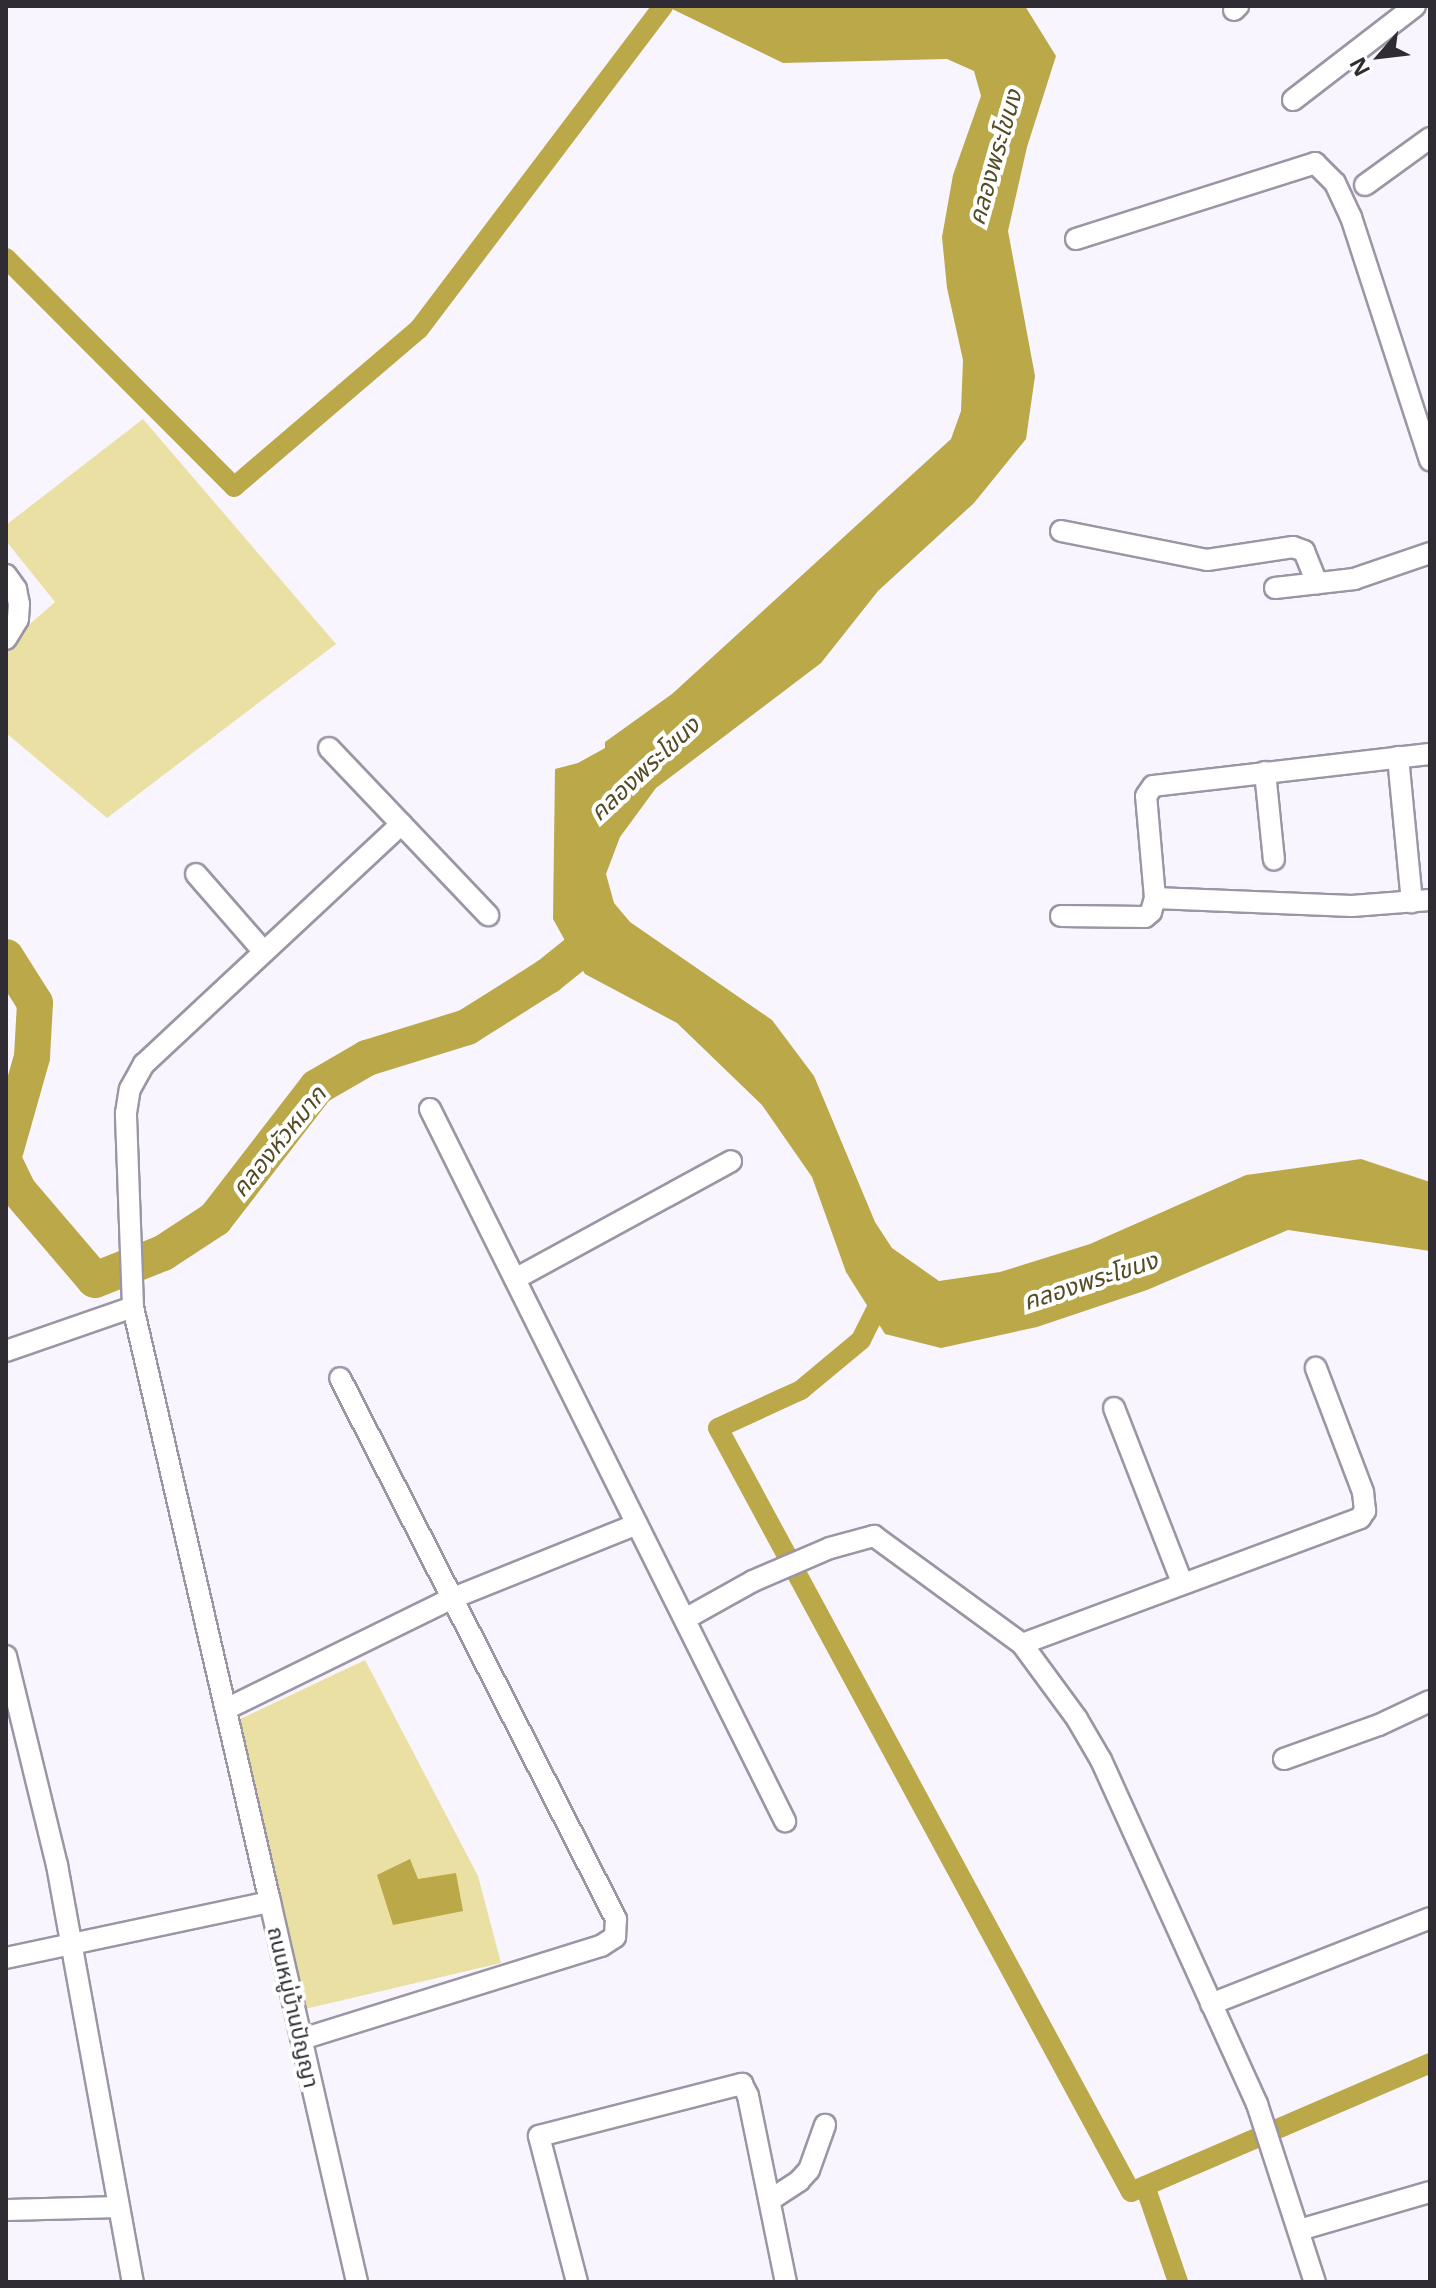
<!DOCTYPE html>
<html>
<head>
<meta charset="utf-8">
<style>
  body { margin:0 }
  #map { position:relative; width:1436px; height:2288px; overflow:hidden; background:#f9f5ff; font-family:"Open Sans","Noto Sans Thai",sans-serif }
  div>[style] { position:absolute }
  .green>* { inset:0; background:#ebe0a4 }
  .water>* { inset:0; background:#baa849 }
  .canal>* { height:20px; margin:-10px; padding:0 10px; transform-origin:10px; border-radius:10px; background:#baa849 }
  .river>* { height:36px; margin:-18px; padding:0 18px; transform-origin:18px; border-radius:18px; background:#baa849 }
  .roads { filter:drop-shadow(2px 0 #9b95a4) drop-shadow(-2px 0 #9b95a4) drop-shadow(0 2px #9b95a4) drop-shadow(0 -2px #9b95a4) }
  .minor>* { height:20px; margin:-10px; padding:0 10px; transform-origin:10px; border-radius:10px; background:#fff }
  span { translate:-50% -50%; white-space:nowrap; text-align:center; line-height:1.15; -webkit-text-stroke:8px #fff; paint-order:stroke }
  .street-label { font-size:22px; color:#2f2d33 }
  .water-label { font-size:24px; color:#534b23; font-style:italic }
  .frame { position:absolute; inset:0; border:8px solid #2f2d33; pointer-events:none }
  .north { position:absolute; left:1340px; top:16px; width:80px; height:80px; -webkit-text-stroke:6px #fff; paint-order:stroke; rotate:242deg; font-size:22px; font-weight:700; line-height:32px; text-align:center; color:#2f2d33 }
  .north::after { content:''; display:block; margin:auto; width:28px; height:36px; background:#2f2d33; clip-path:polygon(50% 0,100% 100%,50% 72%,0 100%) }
</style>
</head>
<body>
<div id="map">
  <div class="green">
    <i style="clip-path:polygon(143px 419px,336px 644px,107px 818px,6px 733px,6px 645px,55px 602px,6px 541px,6px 525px)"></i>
    <i style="clip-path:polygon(365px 1660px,478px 1876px,501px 1963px,305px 2009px,238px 1720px)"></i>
  </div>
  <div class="water">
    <i style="clip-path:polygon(666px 6px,1025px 6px,1056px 56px,1027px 147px,1008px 231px,1035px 376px,1026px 439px,974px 503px,878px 591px,821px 663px,656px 788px,620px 837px,606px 874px,614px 903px,630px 922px,772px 1020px,814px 1076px,875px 1222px,892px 1248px,939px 1281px,1000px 1272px,1090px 1244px,1246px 1175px,1361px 1159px,1430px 1182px,1430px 1251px,1288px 1230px,1147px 1290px,1037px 1327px,941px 1348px,885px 1334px,846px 1272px,812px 1177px,762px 1105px,677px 1023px,585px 974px,573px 955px,553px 919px,555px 769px,578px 763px,605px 748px,605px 742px,672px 694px,951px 439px,961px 411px,963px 360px,947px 288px,942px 237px,953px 175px,981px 96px,974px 71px,947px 59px,783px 63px)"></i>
    <i style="clip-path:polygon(410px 1859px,418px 1879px,456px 1873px,463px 1911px,393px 1925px,377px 1875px)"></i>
  </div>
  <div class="canal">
    <i style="left:6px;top:258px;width:323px;rotate:45.1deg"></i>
    <i style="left:234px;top:487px;width:243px;rotate:-40.5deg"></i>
    <i style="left:419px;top:329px;width:405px;rotate:-52.9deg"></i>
    <i style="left:6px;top:1195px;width:13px;rotate:-23deg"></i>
    <i style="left:884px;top:1294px;width:51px;rotate:116.6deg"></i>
    <i style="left:861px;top:1340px;width:78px;rotate:140.2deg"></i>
    <i style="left:801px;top:1390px;width:91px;rotate:155.4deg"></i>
    <i style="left:718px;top:1428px;width:868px;rotate:61.61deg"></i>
    <i style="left:1131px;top:2192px;width:326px;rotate:-23.3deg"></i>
    <i style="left:1145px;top:2186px;width:102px;rotate:71deg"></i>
  </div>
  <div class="river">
    <i style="left:6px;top:957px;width:54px;rotate:57.8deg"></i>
    <i style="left:35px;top:1003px;width:54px;rotate:93.2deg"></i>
    <i style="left:32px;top:1057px;width:96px;rotate:105.8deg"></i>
    <i style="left:6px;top:1165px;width:28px;rotate:64deg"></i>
    <i style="left:18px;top:1190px;width:118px;rotate:49.5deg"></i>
    <i style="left:95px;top:1280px;width:73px;rotate:-21.7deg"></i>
    <i style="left:163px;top:1253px;width:62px;rotate:-33.2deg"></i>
    <i style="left:215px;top:1219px;width:167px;rotate:-52.3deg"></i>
    <i style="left:317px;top:1087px;width:58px;rotate:-30.1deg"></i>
    <i style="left:367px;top:1058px;width:105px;rotate:-17.2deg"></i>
    <i style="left:467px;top:1027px;width:96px;rotate:-32.2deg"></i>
    <i style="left:548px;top:976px;width:59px;rotate:-38.8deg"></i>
  </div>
  <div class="roads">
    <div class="minor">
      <i style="left:1234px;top:10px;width:6px;rotate:-45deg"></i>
      <i style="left:1293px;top:100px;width:154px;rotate:-37.6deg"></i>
      <i style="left:1365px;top:185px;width:80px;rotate:-35.9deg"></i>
      <i style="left:1076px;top:239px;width:251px;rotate:-17.6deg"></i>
      <i style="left:1315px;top:163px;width:28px;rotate:45deg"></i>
      <i style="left:1335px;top:183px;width:38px;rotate:65deg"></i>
      <i style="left:1351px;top:217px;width:256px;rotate:72deg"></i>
      <i style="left:1061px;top:531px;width:149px;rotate:11.2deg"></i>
      <i style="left:1207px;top:560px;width:87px;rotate:-8.6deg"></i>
      <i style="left:1293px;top:547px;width:12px;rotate:20deg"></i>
      <i style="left:1304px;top:551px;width:35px;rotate:68deg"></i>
      <i style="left:6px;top:575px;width:17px;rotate:54deg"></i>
      <i style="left:16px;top:589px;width:15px;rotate:79deg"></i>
      <i style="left:19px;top:604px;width:15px;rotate:94deg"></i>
      <i style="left:18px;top:619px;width:23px;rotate:121deg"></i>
      <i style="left:1275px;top:588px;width:80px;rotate:-6.5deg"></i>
      <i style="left:1354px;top:579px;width:80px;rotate:-18.9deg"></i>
      <i style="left:329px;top:748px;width:231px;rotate:46.4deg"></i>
      <i style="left:1398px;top:757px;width:146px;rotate:84.5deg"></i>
      <i style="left:1265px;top:772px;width:88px;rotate:84.2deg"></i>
      <i style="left:196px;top:874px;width:103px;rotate:48.9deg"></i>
      <i style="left:1155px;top:898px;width:197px;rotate:2.3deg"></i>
      <i style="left:1352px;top:906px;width:78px;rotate:-4.4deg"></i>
      <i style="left:1061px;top:916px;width:84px;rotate:0.7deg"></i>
      <i style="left:1145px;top:917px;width:8px;rotate:-40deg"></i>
      <i style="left:1151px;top:912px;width:15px;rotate:-74deg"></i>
      <i style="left:1155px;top:898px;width:102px;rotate:-95deg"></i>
      <i style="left:1146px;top:796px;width:12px;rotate:-55deg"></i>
      <i style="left:1153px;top:786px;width:279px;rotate:-6.6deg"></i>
      <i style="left:430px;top:1109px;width:796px;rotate:63.5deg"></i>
      <i style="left:515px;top:1279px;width:246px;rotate:-28.6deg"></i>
      <i style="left:6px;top:1351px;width:134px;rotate:-19.1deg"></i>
      <i style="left:1114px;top:1408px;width:187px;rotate:68.7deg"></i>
      <i style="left:685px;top:1619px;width:78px;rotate:-29.2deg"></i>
      <i style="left:753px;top:1581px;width:84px;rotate:-23.2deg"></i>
      <i style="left:830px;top:1548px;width:46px;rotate:-15.3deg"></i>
      <i style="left:874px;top:1536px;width:183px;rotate:36.1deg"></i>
      <i style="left:1022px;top:1644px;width:93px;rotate:53.7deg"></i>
      <i style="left:1077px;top:1719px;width:48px;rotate:59.7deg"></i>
      <i style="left:1101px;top:1760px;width:378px;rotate:65.6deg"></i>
      <i style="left:1257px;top:2104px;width:187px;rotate:72deg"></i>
      <i style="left:1022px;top:1644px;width:361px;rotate:-20.4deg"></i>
      <i style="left:1360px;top:1518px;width:9px;rotate:-54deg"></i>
      <i style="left:1365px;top:1511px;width:19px;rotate:-96deg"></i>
      <i style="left:1363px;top:1492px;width:133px;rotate:-110.8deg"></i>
      <i style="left:6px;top:1656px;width:215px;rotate:76.3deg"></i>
      <i style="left:57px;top:1865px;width:424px;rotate:79.7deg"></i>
      <i style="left:226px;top:1709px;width:253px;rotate:-26.1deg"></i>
      <i style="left:453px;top:1598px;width:198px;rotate:-21.9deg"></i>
      <i style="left:1284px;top:1759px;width:101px;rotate:-19.7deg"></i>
      <i style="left:1379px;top:1725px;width:56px;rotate:-25.2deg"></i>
      <i style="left:270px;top:1902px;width:611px;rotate:-102.97deg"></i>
      <i style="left:133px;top:1307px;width:194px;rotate:-92.1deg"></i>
      <i style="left:126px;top:1113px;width:24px;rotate:-81deg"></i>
      <i style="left:130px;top:1089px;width:29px;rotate:-61deg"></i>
      <i style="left:144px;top:1064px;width:352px;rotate:-43deg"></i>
      <i style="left:6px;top:1958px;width:270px;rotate:-12deg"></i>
      <i style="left:270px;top:1902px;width:390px;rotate:77.1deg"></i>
      <i style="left:1211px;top:2004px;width:235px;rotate:-21.4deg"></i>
      <i style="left:302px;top:2039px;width:313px;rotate:-17.3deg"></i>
      <i style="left:601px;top:1946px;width:17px;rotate:-33deg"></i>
      <i style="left:615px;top:1937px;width:18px;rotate:-87deg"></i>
      <i style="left:616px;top:1919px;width:607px;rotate:-117.03deg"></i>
      <i style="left:770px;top:2200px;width:35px;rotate:-33deg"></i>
      <i style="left:799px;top:2181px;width:15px;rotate:-48deg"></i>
      <i style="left:809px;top:2170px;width:48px;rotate:-70.4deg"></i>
      <i style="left:6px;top:2210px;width:113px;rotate:-1.5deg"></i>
      <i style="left:1299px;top:2230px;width:136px;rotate:-16.2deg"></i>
      <i style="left:577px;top:2282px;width:151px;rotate:-104.6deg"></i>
      <i style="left:539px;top:2136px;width:210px;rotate:-14.4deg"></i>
      <i style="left:742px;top:2084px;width:13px;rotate:63deg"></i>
      <i style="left:748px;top:2096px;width:190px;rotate:78.5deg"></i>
    </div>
  </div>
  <div class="street-label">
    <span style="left:294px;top:2007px;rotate:77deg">ถนนหมู่บ้านปัญญา</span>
  </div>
  <div class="water-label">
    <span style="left:994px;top:157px;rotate:-74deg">คลองพระโขนง</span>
    <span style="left:644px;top:768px;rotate:-43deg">คลองพระโขนง</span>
    <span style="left:278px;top:1141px;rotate:-51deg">คลองหัวหมาก</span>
    <span style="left:1090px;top:1280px;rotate:-18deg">คลองพระโขนง</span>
  </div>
  <div class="frame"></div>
  <div class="north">N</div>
</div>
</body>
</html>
